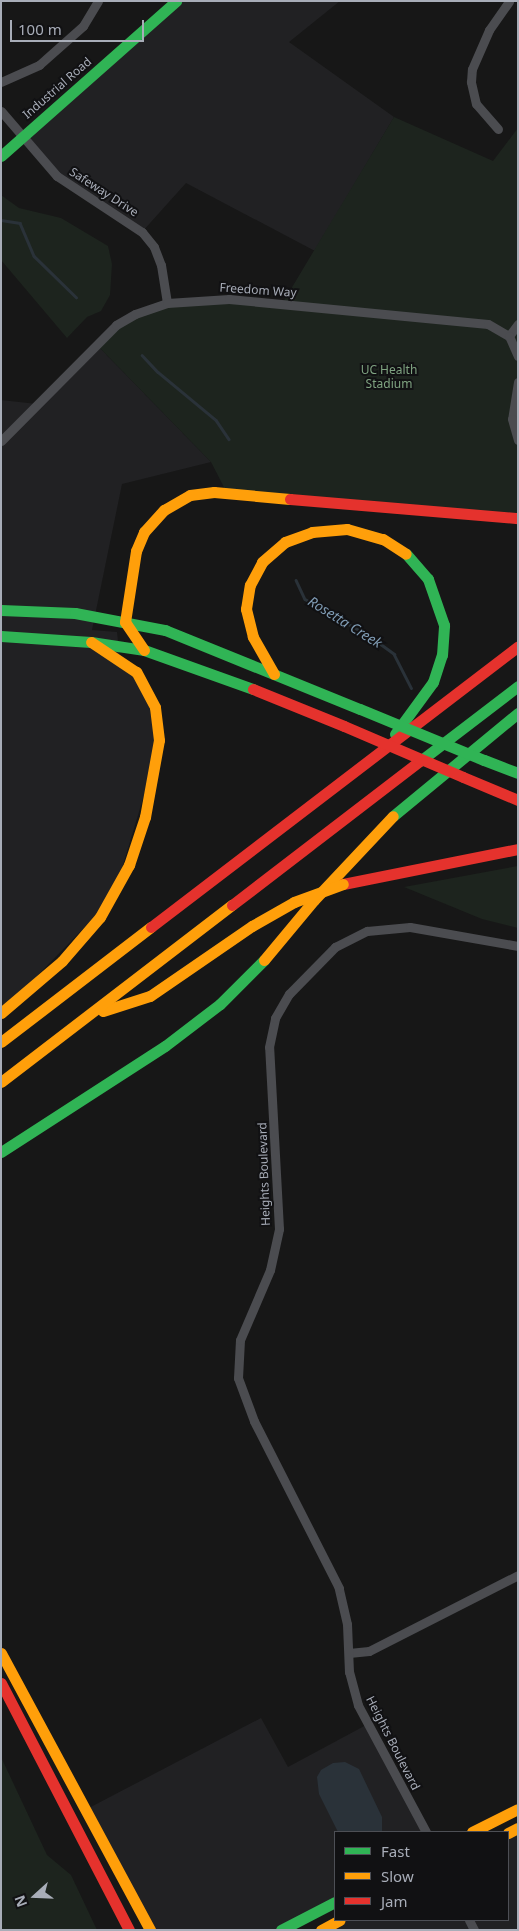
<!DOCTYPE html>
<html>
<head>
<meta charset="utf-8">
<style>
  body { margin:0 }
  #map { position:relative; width:519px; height:1931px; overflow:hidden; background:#171717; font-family:"Noto Sans",sans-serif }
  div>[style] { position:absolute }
  .built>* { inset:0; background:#212123 }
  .green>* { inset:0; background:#1d241e }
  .water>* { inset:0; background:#2a3239 }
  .stream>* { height:2.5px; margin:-1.25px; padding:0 1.25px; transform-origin:1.25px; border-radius:1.25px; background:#2a3239 }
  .street>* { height:9px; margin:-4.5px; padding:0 4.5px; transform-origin:4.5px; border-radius:4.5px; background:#4b4c50 }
  .fast>* { height:11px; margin:-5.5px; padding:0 5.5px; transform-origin:5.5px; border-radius:5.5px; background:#30b455 }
  .slow>* { height:11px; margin:-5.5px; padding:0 5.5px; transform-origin:5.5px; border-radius:5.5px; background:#ff9f0a }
  .jam>* { height:11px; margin:-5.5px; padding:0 5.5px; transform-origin:5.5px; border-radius:5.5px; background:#e5322d }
  .fast-bridge>* { height:11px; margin:-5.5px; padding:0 5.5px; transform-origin:5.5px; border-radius:5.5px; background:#30b455 }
  .slow-bridge>* { height:11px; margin:-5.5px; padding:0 5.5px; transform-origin:5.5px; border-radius:5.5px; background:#ff9f0a }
  .jam-bridge>* { height:11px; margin:-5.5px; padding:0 5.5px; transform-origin:5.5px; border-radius:5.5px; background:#e5322d }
  span { translate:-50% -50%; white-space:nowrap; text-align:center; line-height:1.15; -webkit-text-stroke:4px #111113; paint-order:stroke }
  .street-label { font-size:12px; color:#a8adb8 }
  .park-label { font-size:12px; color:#7fa381 }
  .water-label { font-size:14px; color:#7f9bb3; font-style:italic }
  .frame { position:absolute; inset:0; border:2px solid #a8adb8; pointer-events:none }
  .legend { position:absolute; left:334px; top:1831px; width:175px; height:90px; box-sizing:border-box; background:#111113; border:1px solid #4d4f55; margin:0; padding:6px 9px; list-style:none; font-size:15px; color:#a8adb8 }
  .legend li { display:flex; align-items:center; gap:10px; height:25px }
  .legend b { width:25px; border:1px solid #4d4f55 }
  .north { position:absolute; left:10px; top:1871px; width:50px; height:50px; -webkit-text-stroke:4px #111113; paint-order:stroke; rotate:250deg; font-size:14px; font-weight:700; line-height:20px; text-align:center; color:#a8adb8 }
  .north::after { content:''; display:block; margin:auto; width:18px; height:22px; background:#a8adb8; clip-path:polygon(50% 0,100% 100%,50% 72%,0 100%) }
  .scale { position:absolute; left:10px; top:20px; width:134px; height:22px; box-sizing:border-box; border:2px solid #a8adb8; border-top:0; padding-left:6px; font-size:15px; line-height:18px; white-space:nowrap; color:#a8adb8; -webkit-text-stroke:4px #111113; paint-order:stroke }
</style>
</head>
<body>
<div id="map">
  <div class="built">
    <i style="clip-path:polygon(176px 1px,340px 1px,289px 42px,394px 117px,315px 251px,186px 183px,142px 232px,74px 189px,23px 136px)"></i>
    <i style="clip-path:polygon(97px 345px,211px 462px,122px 484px,92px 630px,117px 632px,120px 659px,146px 686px,157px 752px,113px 898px,1px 1013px,1px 400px,37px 404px)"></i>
    <i style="clip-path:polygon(261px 1718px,288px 1767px,368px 1724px,426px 1832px,335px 1832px,335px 1902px,281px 1930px,150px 1930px,85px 1810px)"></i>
    <i style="clip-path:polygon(518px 1828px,518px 1930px,321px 1930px,340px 1920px,508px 1920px,508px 1833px)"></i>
  </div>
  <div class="green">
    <i style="clip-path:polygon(394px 117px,493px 161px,518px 128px,518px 518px,227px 493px,211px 462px,97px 345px,117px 325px,167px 303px,229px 299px,282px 304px)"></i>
    <i style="clip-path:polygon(1px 195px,19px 208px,61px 218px,108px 246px,112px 264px,110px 295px,101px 311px,87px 317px,67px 338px,1px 260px)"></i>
    <i style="clip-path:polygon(518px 866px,518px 928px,482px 919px,404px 887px)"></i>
    <i style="clip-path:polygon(1px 1757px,47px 1855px,71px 1875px,97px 1930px,1px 1930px)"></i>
  </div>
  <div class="water">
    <i style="clip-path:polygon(345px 1762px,359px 1769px,382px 1817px,382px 1832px,338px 1832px,319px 1794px,317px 1777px,321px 1770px,333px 1763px)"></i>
  </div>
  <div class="stream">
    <i style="left:1px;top:220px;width:19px;rotate:9deg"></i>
    <i style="left:20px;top:223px;width:36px;rotate:67deg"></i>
    <i style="left:34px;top:256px;width:59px;rotate:44.3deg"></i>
    <i style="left:142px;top:355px;width:23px;rotate:47deg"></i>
    <i style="left:158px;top:372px;width:75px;rotate:39.6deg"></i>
    <i style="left:216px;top:420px;width:23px;rotate:56deg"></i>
    <i style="left:296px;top:580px;width:21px;rotate:65deg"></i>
    <i style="left:305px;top:599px;width:76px;rotate:29.9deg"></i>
    <i style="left:371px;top:637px;width:29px;rotate:36deg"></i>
    <i style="left:394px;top:654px;width:38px;rotate:63deg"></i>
  </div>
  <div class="street">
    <i style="left:1px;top:82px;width:42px;rotate:-24.1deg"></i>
    <i style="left:39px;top:65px;width:59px;rotate:-41.6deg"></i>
    <i style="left:83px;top:26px;width:29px;rotate:-59deg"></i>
    <i style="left:1px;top:111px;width:86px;rotate:49.3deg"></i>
    <i style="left:57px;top:176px;width:102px;rotate:33.4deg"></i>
    <i style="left:142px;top:232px;width:19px;rotate:51deg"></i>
    <i style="left:154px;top:247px;width:19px;rotate:69deg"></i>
    <i style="left:161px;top:265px;width:38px;rotate:81deg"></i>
    <i style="left:498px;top:129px;width:33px;rotate:-131deg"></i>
    <i style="left:476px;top:104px;width:23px;rotate:-103deg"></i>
    <i style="left:471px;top:82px;width:13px;rotate:-86deg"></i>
    <i style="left:472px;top:69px;width:43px;rotate:-66.4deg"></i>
    <i style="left:489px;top:30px;width:35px;rotate:-55deg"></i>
    <i style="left:509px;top:336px;width:15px;rotate:-53deg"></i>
    <i style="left:518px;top:382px;width:37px;rotate:99deg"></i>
    <i style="left:512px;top:419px;width:22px;rotate:74deg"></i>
    <i style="left:1px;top:441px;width:163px;rotate:-45.2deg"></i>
    <i style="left:116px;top:325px;width:22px;rotate:-30deg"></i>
    <i style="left:135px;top:314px;width:34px;rotate:-19deg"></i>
    <i style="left:167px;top:303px;width:62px;rotate:-3.7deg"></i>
    <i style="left:229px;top:299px;width:260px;rotate:5.5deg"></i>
    <i style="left:488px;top:324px;width:24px;rotate:30deg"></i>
    <i style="left:509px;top:336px;width:22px;rotate:66deg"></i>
    <i style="left:349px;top:1653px;width:20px;rotate:-6deg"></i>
    <i style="left:369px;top:1651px;width:167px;rotate:-27deg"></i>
    <i style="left:426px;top:1832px;width:144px;rotate:-118.2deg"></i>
    <i style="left:358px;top:1705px;width:34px;rotate:-105deg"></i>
    <i style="left:349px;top:1672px;width:48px;rotate:-92.4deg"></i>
    <i style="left:347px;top:1624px;width:37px;rotate:-103deg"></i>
    <i style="left:339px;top:1588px;width:187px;rotate:-117deg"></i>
    <i style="left:254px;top:1421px;width:46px;rotate:-110.4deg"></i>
    <i style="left:238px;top:1378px;width:38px;rotate:-87deg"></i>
    <i style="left:240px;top:1340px;width:76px;rotate:-66.8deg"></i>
    <i style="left:270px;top:1270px;width:42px;rotate:-77.6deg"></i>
    <i style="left:279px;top:1229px;width:182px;rotate:-93.1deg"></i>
    <i style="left:269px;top:1047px;width:30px;rotate:-78deg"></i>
    <i style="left:275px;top:1018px;width:28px;rotate:-60deg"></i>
    <i style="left:289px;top:994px;width:66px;rotate:-45.6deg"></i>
    <i style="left:335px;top:947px;width:36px;rotate:-27deg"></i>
    <i style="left:367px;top:931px;width:43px;rotate:-5.3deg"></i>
    <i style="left:410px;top:927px;width:110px;rotate:10deg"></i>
    <i style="left:469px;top:1920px;width:11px;rotate:63deg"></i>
  </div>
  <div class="fast">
    <i style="left:1px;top:156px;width:234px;rotate:-41.5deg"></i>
    <i style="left:1px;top:610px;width:74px;rotate:2.3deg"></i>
    <i style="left:75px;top:613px;width:92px;rotate:10.7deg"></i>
    <i style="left:165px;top:630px;width:210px;rotate:22.1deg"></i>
    <i style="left:1px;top:636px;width:90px;rotate:3.8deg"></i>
    <i style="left:91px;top:642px;width:54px;rotate:8.6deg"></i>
    <i style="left:144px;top:650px;width:116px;rotate:19.7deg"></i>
    <i style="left:395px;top:734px;width:64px;rotate:-53.8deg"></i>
    <i style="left:433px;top:682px;width:28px;rotate:-72deg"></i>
    <i style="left:442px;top:655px;width:30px;rotate:-86deg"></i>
    <i style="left:444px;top:625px;width:49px;rotate:-109.2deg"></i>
    <i style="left:428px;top:579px;width:33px;rotate:-131deg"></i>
    <i style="left:484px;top:760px;width:36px;rotate:21deg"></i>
    <i style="left:420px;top:761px;width:123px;rotate:-37.4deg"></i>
    <i style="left:393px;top:816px;width:162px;rotate:-39.5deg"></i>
    <i style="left:1px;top:1152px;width:195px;rotate:-32.9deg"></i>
    <i style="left:165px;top:1046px;width:69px;rotate:-37.4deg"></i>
    <i style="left:220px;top:1004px;width:62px;rotate:-45deg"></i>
    <i style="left:281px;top:1930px;width:61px;rotate:-27.4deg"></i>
  </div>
  <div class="slow">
    <i style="left:144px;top:650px;width:34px;rotate:-124deg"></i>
    <i style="left:125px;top:622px;width:72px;rotate:-81.2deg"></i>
    <i style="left:136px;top:551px;width:21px;rotate:-67deg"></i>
    <i style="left:144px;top:532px;width:30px;rotate:-48deg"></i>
    <i style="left:164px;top:510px;width:30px;rotate:-30deg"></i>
    <i style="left:190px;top:495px;width:24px;rotate:-7deg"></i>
    <i style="left:214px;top:492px;width:76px;rotate:5.3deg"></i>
    <i style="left:274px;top:674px;width:43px;rotate:-119.6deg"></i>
    <i style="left:253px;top:637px;width:29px;rotate:-104deg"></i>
    <i style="left:246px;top:609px;width:24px;rotate:-81deg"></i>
    <i style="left:250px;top:585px;width:26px;rotate:-62deg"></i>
    <i style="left:262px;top:562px;width:30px;rotate:-41deg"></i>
    <i style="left:285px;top:542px;width:29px;rotate:-20deg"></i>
    <i style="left:312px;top:532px;width:35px;rotate:-5deg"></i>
    <i style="left:347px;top:529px;width:37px;rotate:16deg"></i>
    <i style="left:383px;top:539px;width:27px;rotate:33deg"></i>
    <i style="left:264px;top:960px;width:78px;rotate:-50.2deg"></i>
    <i style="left:314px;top:900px;width:115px;rotate:-46.8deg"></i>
    <i style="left:103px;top:1011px;width:49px;rotate:-17.7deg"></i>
    <i style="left:150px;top:996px;width:124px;rotate:-34.5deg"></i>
    <i style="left:252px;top:926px;width:48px;rotate:-29.7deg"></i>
    <i style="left:1px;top:1013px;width:80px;rotate:-40.4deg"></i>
    <i style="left:62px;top:961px;width:58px;rotate:-49.2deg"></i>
    <i style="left:100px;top:917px;width:60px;rotate:-60.9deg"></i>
    <i style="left:129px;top:865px;width:51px;rotate:-71.6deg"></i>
    <i style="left:145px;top:817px;width:78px;rotate:-79.7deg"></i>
    <i style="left:159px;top:740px;width:33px;rotate:-97deg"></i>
    <i style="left:155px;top:707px;width:40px;rotate:-118deg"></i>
    <i style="left:136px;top:672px;width:54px;rotate:-146.3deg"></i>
    <i style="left:1px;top:1042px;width:189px;rotate:-37.5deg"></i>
    <i style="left:1px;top:1082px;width:291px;rotate:-37.5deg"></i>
    <i style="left:1px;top:1653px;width:315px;rotate:61.7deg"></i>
    <i style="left:472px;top:1832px;width:51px;rotate:-26.6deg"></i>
    <i style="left:508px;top:1833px;width:11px;rotate:-27deg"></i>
    <i style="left:321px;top:1930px;width:21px;rotate:-28deg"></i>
  </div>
  <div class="jam">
    <i style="left:290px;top:499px;width:229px;rotate:4.8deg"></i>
    <i style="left:253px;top:689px;width:98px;rotate:22.1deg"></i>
    <i style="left:463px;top:777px;width:60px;rotate:22.7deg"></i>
    <i style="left:343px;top:884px;width:178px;rotate:-11.3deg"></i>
    <i style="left:232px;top:905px;width:237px;rotate:-37.5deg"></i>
    <i style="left:151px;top:927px;width:462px;rotate:-37.4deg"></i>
    <i style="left:1px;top:1683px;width:278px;rotate:62.6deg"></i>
  </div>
  <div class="fast-bridge">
    <i style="left:360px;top:709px;width:134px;rotate:22.4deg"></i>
  </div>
  <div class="slow-bridge">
    <i style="left:294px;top:902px;width:52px;rotate:-20.2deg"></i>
  </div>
  <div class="jam-bridge">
    <i style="left:344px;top:726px;width:129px;rotate:23.2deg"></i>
  </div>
  <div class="street-label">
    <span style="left:57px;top:88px;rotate:-41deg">Industrial Road</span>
    <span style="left:104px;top:192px;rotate:33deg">Safeway Drive</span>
    <span style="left:258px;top:290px;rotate:4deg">Freedom Way</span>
    <span style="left:264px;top:1174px;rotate:-92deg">Heights Boulevard</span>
    <span style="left:393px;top:1743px;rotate:63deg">Heights Boulevard</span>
  </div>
  <div class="park-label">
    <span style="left:389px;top:377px">UC Health<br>Stadium</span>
  </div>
  <div class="water-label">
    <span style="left:345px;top:622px;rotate:32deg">Rosetta Creek</span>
  </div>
  <div class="frame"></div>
  <ul class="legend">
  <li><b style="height:6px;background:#30b455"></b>Fast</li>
  <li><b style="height:6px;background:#ff9f0a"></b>Slow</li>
  <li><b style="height:6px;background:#e5322d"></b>Jam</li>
  </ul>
  <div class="north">N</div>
  <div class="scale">100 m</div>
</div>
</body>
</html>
